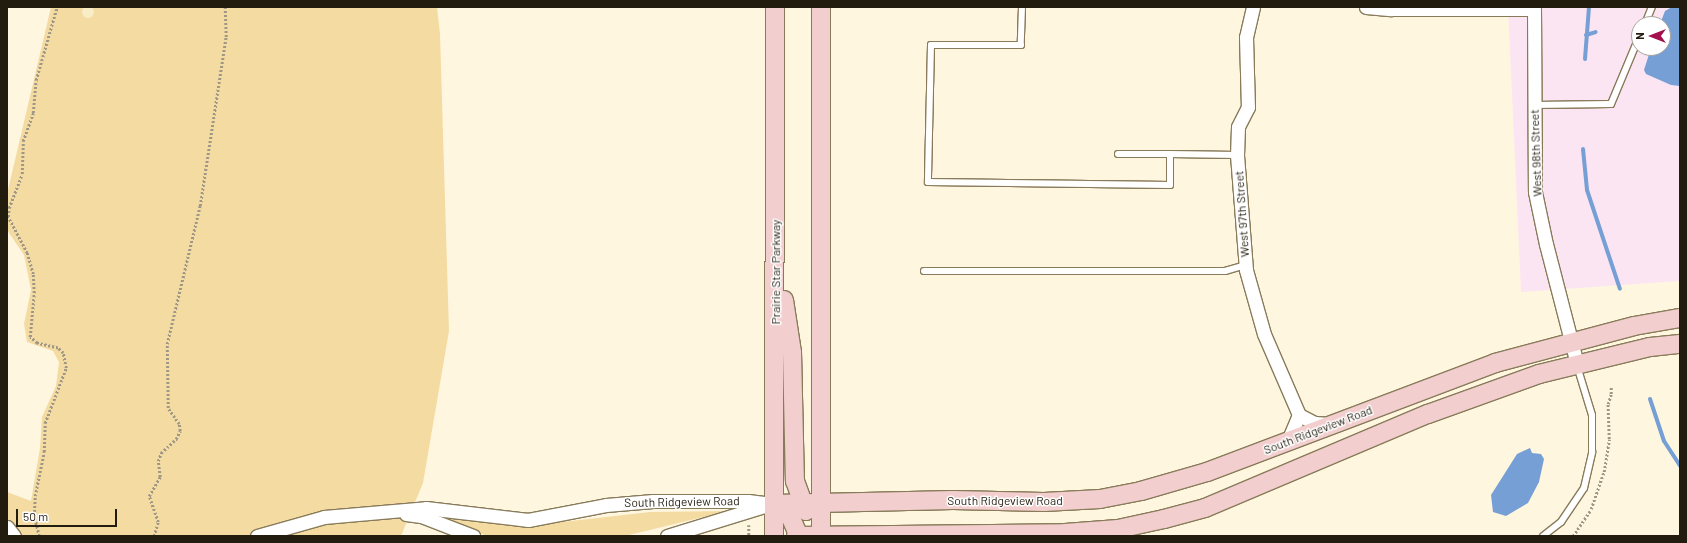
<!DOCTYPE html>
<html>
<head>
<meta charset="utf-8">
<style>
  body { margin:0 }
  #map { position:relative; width:1687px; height:543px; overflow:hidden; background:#fff6e0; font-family:Barlow,sans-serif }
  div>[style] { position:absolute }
  .industrial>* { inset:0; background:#fce5f3 }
  .green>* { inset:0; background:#f4dba2 }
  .sand>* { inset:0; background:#f7edc7 }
  .round { border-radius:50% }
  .water>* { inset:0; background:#769fd5 }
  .stream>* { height:4px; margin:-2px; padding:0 2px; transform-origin:2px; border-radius:2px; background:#769fd5 }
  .path>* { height:2.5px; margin-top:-1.25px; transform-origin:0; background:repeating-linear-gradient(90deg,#9f9785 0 2px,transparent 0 4px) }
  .roads { filter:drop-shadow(1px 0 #887b5a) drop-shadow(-1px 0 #887b5a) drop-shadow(0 1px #887b5a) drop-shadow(0 -1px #887b5a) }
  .service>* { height:6px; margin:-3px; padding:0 3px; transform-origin:3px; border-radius:3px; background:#fff }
  .minor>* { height:13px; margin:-6.5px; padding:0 6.5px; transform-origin:6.5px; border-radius:6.5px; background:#fff }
  .secondary>* { height:18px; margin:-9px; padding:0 9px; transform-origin:9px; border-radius:9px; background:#f2cfce }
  span { translate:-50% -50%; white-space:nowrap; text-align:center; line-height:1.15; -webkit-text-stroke:3px #fff; paint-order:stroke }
  .street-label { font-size:12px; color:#221c0f }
  .frame { position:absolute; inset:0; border:8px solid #221c0f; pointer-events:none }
  .north { position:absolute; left:1631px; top:16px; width:40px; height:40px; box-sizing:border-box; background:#fff; border:1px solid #a7a49f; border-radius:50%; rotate:270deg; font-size:11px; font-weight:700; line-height:16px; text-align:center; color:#221c0f }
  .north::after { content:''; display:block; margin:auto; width:14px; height:18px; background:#a5114e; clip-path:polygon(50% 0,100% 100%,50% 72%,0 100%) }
  .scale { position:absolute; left:16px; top:509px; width:101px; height:18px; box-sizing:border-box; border:2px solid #221c0f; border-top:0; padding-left:5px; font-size:12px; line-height:14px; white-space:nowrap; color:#221c0f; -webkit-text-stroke:3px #fff; paint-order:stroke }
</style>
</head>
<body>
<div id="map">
  <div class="industrial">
    <i style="clip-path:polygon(evenodd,1508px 7px,1680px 7px,1680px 281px,1521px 292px,1508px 7px,1639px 24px,1663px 24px,1663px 48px,1639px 48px,1639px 24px)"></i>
  </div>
  <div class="green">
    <i style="clip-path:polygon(51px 7px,437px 7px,440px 34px,449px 331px,423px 483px,401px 536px,7px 536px,7px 492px,31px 501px,40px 448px,42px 417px,56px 386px,59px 362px,53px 351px,27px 342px,24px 324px,31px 290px,24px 255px,7px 230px,7px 194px)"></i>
    <i style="clip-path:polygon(728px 511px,625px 536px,488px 536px,433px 518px,433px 514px,536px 525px,650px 512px)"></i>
  </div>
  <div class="sand">
    <i class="round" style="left:82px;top:6px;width:12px;height:12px"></i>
  </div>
  <div class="water">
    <i style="clip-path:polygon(1672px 7px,1680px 7px,1680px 86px,1671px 85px,1646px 74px,1644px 70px,1651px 48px,1663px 48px,1663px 24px,1660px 24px,1665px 11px)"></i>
    <i style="clip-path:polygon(1530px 448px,1532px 453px,1541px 454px,1544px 459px,1539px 482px,1528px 503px,1506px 516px,1493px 512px,1491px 495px,1517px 454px)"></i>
  </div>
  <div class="stream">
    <i style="left:1586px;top:35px;width:10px;rotate:-17deg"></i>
    <i style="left:1585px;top:59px;width:52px;rotate:-85.6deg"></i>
    <i style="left:1583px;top:149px;width:41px;rotate:84.4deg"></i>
    <i style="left:1587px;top:190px;width:104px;rotate:71.6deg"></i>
    <i style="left:1650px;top:399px;width:44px;rotate:71.6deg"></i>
    <i style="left:1664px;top:441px;width:30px;rotate:57deg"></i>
  </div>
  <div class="path">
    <i style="left:749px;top:525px;width:11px;rotate:90deg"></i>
    <i style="left:39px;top:536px;width:21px;rotate:-104deg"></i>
    <i style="left:34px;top:516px;width:20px;rotate:-87deg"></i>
    <i style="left:35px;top:496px;width:45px;rotate:-78.4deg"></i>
    <i style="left:44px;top:452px;width:29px;rotate:-88deg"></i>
    <i style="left:45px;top:423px;width:59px;rotate:-69.1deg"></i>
    <i style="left:66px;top:368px;width:15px;rotate:-101deg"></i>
    <i style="left:63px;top:353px;width:7px;rotate:-135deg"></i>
    <i style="left:58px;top:348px;width:22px;rotate:-167deg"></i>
    <i style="left:37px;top:343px;width:9px;rotate:-139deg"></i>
    <i style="left:30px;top:337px;width:44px;rotate:-84.8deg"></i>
    <i style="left:34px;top:293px;width:19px;rotate:-93deg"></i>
    <i style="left:33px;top:274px;width:22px;rotate:-106deg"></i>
    <i style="left:27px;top:253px;width:41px;rotate:-117.8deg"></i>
    <i style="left:8px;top:217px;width:9px;rotate:-84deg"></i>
    <i style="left:9px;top:208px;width:36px;rotate:-69deg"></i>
    <i style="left:22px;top:174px;width:33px;rotate:-88deg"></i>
    <i style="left:23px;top:141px;width:30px;rotate:-70deg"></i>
    <i style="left:33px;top:113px;width:33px;rotate:-85deg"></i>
    <i style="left:36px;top:80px;width:76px;rotate:-74deg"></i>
    <i style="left:154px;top:536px;width:15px;rotate:-74deg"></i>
    <i style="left:158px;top:522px;width:28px;rotate:-109deg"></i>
    <i style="left:149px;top:496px;width:22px;rotate:-60deg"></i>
    <i style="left:160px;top:477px;width:16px;rotate:-97deg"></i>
    <i style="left:158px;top:461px;width:9px;rotate:-69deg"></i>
    <i style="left:161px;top:453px;width:21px;rotate:-43deg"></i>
    <i style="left:176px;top:439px;width:9px;rotate:-63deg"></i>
    <i style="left:180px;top:431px;width:7px;rotate:-98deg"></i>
    <i style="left:179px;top:424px;width:19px;rotate:-125deg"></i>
    <i style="left:168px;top:408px;width:64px;rotate:-90.9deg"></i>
    <i style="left:167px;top:344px;width:142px;rotate:-76.6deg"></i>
    <i style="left:200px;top:206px;width:171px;rotate:-81.3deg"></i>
    <i style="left:226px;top:37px;width:30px;rotate:-92deg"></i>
    <i style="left:1573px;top:536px;width:32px;rotate:-56deg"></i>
    <i style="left:1591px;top:509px;width:39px;rotate:-71deg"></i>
    <i style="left:1604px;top:472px;width:33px;rotate:-81deg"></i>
    <i style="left:1609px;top:439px;width:35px;rotate:-92deg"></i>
    <i style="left:1608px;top:404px;width:10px;rotate:-73deg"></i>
    <i style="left:1611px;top:394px;width:8px;rotate:-90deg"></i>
  </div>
  <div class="roads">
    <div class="service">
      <i style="left:1022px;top:7px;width:38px;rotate:92deg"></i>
      <i style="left:1021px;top:45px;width:90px;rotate:180deg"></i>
      <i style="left:931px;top:45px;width:137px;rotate:91.3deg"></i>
      <i style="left:928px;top:182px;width:242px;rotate:0.7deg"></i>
      <i style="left:1170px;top:185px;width:31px;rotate:-90deg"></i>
      <i style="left:1170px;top:154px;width:67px;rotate:0.9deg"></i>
      <i style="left:1645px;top:24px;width:18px;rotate:-68deg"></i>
      <i style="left:1534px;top:105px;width:77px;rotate:-0.7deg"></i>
      <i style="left:1611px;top:104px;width:73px;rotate:-67.3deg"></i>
      <i style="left:1118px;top:154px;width:52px"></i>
      <i style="left:924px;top:271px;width:301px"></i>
      <i style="left:1225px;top:271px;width:22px;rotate:-16deg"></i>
      <i style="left:1543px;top:536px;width:23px;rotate:-38deg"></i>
      <i style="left:1561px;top:522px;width:41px;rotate:-55.9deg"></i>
      <i style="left:1584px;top:488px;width:37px;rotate:-77deg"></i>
      <i style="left:1592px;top:452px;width:37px;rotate:-90deg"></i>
      <i style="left:1592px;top:415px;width:51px;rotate:-107deg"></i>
    </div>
    <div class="minor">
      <i style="left:1253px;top:7px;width:31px;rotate:103deg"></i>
      <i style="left:1246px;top:37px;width:70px;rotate:88.4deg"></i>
      <i style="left:1248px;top:107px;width:22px;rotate:117deg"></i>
      <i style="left:1238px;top:127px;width:28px;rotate:92deg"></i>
      <i style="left:1237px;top:155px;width:115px;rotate:85.5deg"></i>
      <i style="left:1246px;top:270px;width:66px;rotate:74.3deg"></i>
      <i style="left:1264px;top:334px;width:88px;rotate:66.6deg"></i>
      <i style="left:1299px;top:415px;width:18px;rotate:27deg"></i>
      <i style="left:1315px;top:423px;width:15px;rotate:4deg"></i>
      <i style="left:1366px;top:7px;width:25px;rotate:5deg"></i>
      <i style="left:1391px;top:9px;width:142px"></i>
      <i style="left:1534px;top:7px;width:185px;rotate:89.7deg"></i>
      <i style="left:1535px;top:192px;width:53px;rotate:78.1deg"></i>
      <i style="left:1546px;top:244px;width:124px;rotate:75.5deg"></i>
      <i style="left:1287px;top:443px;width:30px;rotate:-67deg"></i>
      <i style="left:406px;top:514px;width:15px;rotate:8deg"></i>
      <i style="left:421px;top:516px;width:56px;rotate:21deg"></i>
      <i style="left:7px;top:527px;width:11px;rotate:52deg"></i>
      <i style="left:257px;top:536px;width:70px;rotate:-15.8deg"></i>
      <i style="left:324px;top:517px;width:102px;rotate:-5deg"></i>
      <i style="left:426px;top:508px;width:103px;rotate:6.7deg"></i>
      <i style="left:528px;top:520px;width:79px;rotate:-10.9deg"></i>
      <i style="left:606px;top:505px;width:47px;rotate:-4.9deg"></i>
      <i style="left:653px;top:501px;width:95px"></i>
      <i style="left:748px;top:501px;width:26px;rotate:7deg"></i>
      <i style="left:667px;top:536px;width:106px;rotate:-17.1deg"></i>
    </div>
    <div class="secondary">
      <i style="left:784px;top:300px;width:53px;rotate:81.3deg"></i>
      <i style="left:792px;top:352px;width:129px;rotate:88.7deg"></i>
      <i style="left:795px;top:481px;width:32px;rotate:70deg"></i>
      <i style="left:774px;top:504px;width:179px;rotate:-1.3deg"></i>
      <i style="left:953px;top:500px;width:91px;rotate:1.3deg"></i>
      <i style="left:1044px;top:502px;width:56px;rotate:-3.1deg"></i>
      <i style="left:1100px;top:499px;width:42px;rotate:-11deg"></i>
      <i style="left:1141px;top:491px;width:69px;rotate:-16.1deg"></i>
      <i style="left:1207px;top:472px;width:308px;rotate:-20.7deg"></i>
      <i style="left:1495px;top:363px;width:144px;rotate:-14.9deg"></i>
      <i style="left:1634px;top:326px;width:47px;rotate:-9.9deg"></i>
      <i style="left:774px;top:504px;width:20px;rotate:37deg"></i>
      <i style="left:790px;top:516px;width:22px;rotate:66deg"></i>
      <i style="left:774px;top:536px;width:529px;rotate:-89.89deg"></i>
      <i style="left:796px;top:536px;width:269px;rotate:-0.6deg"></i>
      <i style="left:1065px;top:533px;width:53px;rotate:-4.3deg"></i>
      <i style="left:1118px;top:529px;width:47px;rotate:-12.3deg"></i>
      <i style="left:1164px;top:519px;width:42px;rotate:-15deg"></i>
      <i style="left:1205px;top:508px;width:242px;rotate:-22.9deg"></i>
      <i style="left:1428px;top:414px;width:118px;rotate:-19.8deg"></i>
      <i style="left:1539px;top:374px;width:114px;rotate:-13.7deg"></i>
      <i style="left:1650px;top:347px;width:30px;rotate:-6deg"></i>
      <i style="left:821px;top:536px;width:529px;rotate:-90deg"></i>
    </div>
  </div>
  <div class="street-label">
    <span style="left:1536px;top:153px;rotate:-92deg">West 98th Street</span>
    <span style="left:1242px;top:214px;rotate:-94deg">West 97th Street</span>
    <span style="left:776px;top:272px;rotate:-90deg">Prairie Star Parkway</span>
    <span style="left:1318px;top:430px;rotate:-21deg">South Ridgeview Road</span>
    <span style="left:1005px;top:501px">South Ridgeview Road</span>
    <span style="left:682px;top:502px;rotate:-1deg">South Ridgeview Road</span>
  </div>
  <div class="frame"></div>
  <div class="north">N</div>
  <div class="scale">50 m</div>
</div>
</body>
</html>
